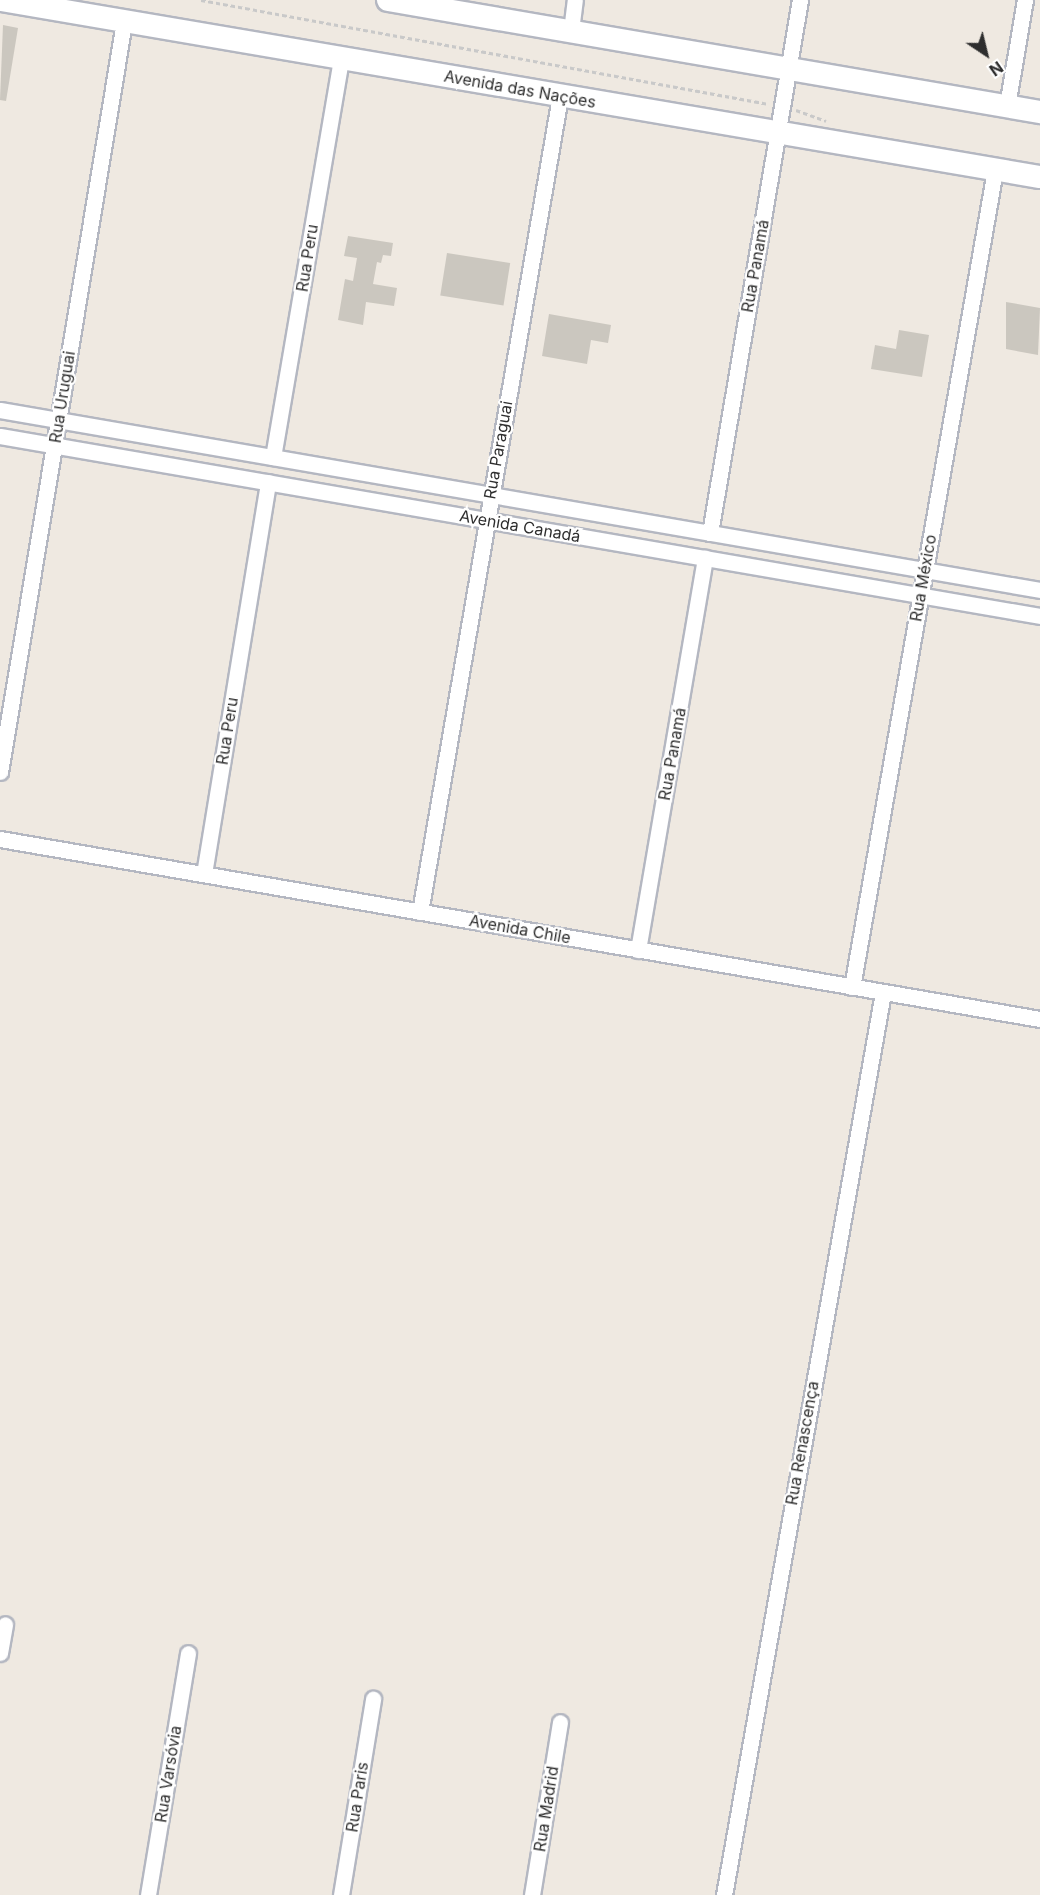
<!DOCTYPE html>
<html>
<head>
<meta charset="utf-8">
<style>
  body { margin:0 }
  #map { position:relative; width:1040px; height:1895px; overflow:hidden; background:#efe9e1; font-family:Inter,sans-serif }
  div>[style] { position:absolute }
  .building>* { inset:0; background:#cbc7bf; transform-origin:0 0 }
  .path>* { height:3px; margin-top:-1.5px; transform-origin:0; background:repeating-linear-gradient(90deg,#c9c9c9 0 4.5px,transparent 0 7.5px) }
  .roads { filter:drop-shadow(2px 0 #b4b7c1) drop-shadow(-2px 0 #b4b7c1) drop-shadow(0 2px #b4b7c1) drop-shadow(0 -2px #b4b7c1) }
  .minor>* { height:15px; margin:-7.5px; padding:0 7.5px; transform-origin:7.5px; border-radius:7.5px; background:#fff }
  .secondary>* { height:22px; margin:-11px; padding:0 11px; transform-origin:11px; border-radius:11px; background:#fff }
  span { translate:-50% -50%; white-space:nowrap; text-align:center; line-height:1.15; -webkit-text-stroke:4.5px #fff; paint-order:stroke }
  .street-label { font-size:16px; color:#2e2e2e }
  .north { position:absolute; left:956px; top:24px; width:60px; height:60px; -webkit-text-stroke:4px #fff; paint-order:stroke; rotate:145deg; font-size:16px; font-weight:700; line-height:24px; text-align:center; color:#2e2e2e }
  .north::after { content:''; display:block; margin:auto; width:21px; height:27px; background:#2e2e2e; clip-path:polygon(50% 0,100% 100%,50% 72%,0 100%) }
</style>
</head>
<body>
<div id="map">
  <div class="building">
    <i style="clip-path:polygon(3px 25px,18px 28px,6px 101px,0 100px)"></i>
    <i style="clip-path:polygon(348px 236px,393px 243px,391px 256px,383px 255px,381px 263px,377px 262px,373px 284px,397px 288px,394px 306px,366px 302px,363px 325px,338px 320px,345px 279px,353px 281px,357px 258px,344px 256px)"></i>
    <i style="left:447px;top:253px;width:64px;height:43px;rotate:9deg"></i>
    <i style="clip-path:polygon(1006px 302px,1040px 308px,1038px 355px,1006px 349px)"></i>
    <i style="clip-path:polygon(549px 314px,611px 325px,608px 343px,591px 340px,587px 364px,542px 356px)"></i>
    <i style="clip-path:polygon(899px 330px,929px 335px,922px 377px,871px 369px,875px 345px,896px 349px)"></i>
  </div>
  <div class="path">
    <i style="left:201px;top:0;width:577px;rotate:10.38deg"></i>
    <i style="left:796px;top:110px;width:32px;rotate:20deg"></i>
  </div>
  <div class="roads">
    <div class="minor">
      <i style="left:571px;top:31px;width:31px;rotate:-83deg"></i>
      <i style="left:1007px;top:106px;width:108px;rotate:-80.4deg"></i>
      <i style="left:0;top:410px;width:1055px;rotate:9.82deg"></i>
      <i style="left:0;top:436px;width:1055px;rotate:9.82deg"></i>
      <i style="left:273px;top:457px;width:404px;rotate:-80.3deg"></i>
      <i style="left:710px;top:533px;width:541px;rotate:-80.42deg"></i>
      <i style="left:0;top:772px;width:760px;rotate:-80.61deg"></i>
      <i style="left:0;top:839px;width:1055px;rotate:9.82deg"></i>
      <i style="left:204px;top:874px;width:397px;rotate:-80.7deg"></i>
      <i style="left:420px;top:912px;width:828px;rotate:-80.26deg"></i>
      <i style="left:638px;top:950px;width:398px;rotate:-80.3deg"></i>
      <i style="left:852px;top:987px;width:829px;rotate:-80.07deg"></i>
      <i style="left:0;top:1653px;width:29px;rotate:-80deg"></i>
      <i style="left:148px;top:1895px;width:245px;rotate:-80.6deg"></i>
      <i style="left:341px;top:1895px;width:199px;rotate:-80.7deg"></i>
      <i style="left:532px;top:1895px;width:175px;rotate:-80.8deg"></i>
      <i style="left:724px;top:1895px;width:917px;rotate:-80.01deg"></i>
    </div>
    <div class="secondary">
      <i style="left:1px;top:0;width:1054px;rotate:9.67deg"></i>
      <i style="left:388px;top:0;width:662px;rotate:9.75deg"></i>
    </div>
  </div>
  <div class="street-label">
    <span style="left:520px;top:89px;rotate:10deg">Avenida das Nações</span>
    <span style="left:307px;top:258px;rotate:-81deg">Rua Peru</span>
    <span style="left:755px;top:266px;rotate:-80deg">Rua Panamá</span>
    <span style="left:62px;top:397px;rotate:-81deg">Rua Uruguai</span>
    <span style="left:498px;top:450px;rotate:-80deg">Rua Paraguai</span>
    <span style="left:520px;top:526px;rotate:10deg">Avenida Canadá</span>
    <span style="left:923px;top:578px;rotate:-80deg">Rua México</span>
    <span style="left:227px;top:731px;rotate:-81deg">Rua Peru</span>
    <span style="left:672px;top:754px;rotate:-80deg">Rua Panamá</span>
    <span style="left:520px;top:929px;rotate:10deg">Avenida Chile</span>
    <span style="left:802px;top:1443px;rotate:-80deg">Rua Renascença</span>
    <span style="left:168px;top:1774px;rotate:-81deg">Rua Varsóvia</span>
    <span style="left:357px;top:1797px;rotate:-81deg">Rua Paris</span>
    <span style="left:546px;top:1809px;rotate:-81deg">Rua Madrid</span>
  </div>
  <div class="north">N</div>
</div>
</body>
</html>
